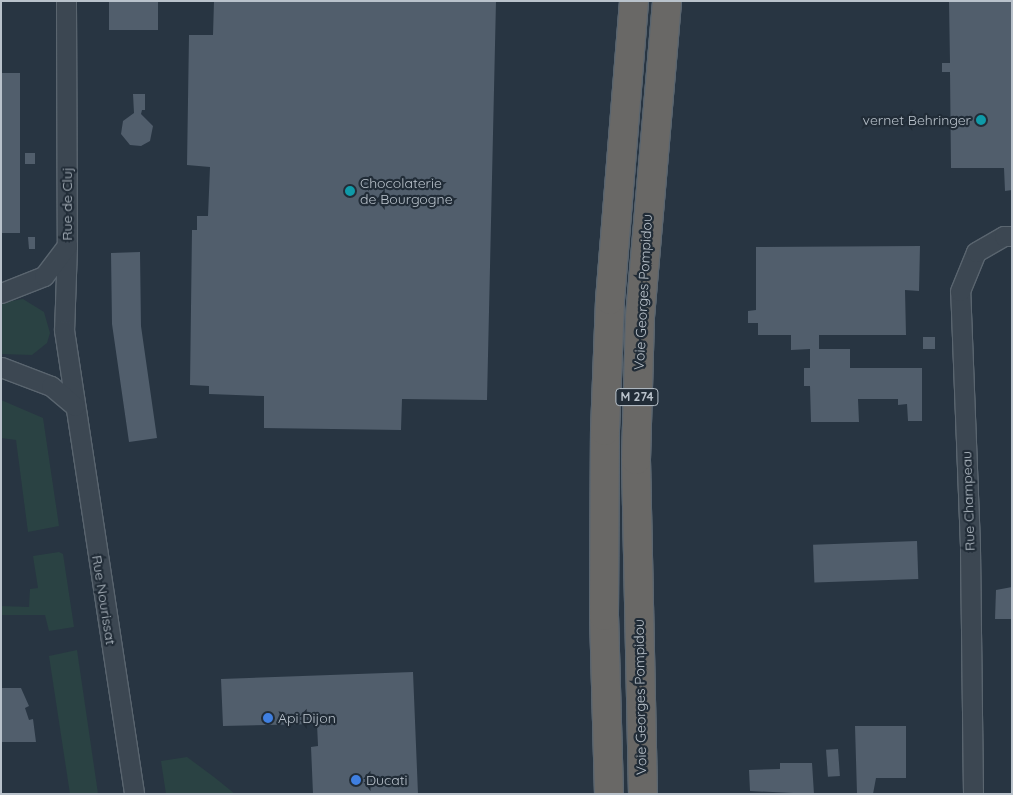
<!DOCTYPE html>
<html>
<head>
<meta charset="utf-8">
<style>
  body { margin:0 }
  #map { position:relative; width:1013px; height:795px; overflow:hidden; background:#283542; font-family:Quicksand,sans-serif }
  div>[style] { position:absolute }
  .green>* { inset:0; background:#2a4243 }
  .building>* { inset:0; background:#515e6c; transform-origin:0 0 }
  .roads { filter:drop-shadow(1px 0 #5a656f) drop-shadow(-1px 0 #5a656f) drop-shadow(0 1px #5a656f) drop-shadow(0 -1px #5a656f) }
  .minor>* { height:19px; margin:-9.5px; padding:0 9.5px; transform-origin:9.5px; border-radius:9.5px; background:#3c4752 }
  .trunk>* { height:28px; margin:-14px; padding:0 14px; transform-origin:14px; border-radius:14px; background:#696866 }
  .dots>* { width:14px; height:14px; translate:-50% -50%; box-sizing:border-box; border:2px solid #212c37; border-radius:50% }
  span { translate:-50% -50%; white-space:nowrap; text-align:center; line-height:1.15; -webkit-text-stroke:4.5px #212c37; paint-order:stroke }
  .shield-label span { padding:1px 4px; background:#212c37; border:1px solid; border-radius:4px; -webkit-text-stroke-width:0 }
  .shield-label { font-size:12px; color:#b9c2cb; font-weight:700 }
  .poi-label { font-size:14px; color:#b9c2cb }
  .right { translate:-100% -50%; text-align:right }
  .left { translate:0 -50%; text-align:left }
  .street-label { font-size:14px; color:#b9c2cb }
  .frame { position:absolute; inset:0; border:2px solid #b9c2cb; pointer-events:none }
</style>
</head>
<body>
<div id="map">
  <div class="green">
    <i style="clip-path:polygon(23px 299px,44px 312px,50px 333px,47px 343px,32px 355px,1px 354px,1px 303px)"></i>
    <i style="clip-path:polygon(1px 400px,43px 418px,59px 526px,28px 532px,16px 440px,1px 438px)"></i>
    <i style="clip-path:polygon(59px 552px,63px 554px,74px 627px,49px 631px,45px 615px,1px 615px,1px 606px,29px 607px,30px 589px,38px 588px,33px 556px)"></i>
    <i style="clip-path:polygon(77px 650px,96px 780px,98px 794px,70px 794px,49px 656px)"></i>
    <i style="clip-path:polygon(187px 757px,214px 777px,235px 794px,166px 794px,161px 761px)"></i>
  </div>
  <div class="building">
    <i style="left:109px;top:1px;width:49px;height:29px"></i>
    <i style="clip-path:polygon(214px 1px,496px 1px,487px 400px,402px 399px,401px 430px,264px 428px,264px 396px,209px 394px,209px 386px,190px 385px,192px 230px,197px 230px,197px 216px,208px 216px,210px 167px,187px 165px,189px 35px,213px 35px)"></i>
    <i style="clip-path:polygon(949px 1px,1012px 1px,1012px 190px,1005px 191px,1004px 168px,951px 168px,950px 72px,942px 72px,942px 63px,950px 63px)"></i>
    <i style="left:1px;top:73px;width:19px;height:160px"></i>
    <i style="clip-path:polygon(133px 94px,145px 94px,145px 110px,142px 110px,141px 114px,153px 126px,150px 141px,141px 146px,130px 145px,121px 134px,123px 121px,134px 113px)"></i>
    <i style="left:25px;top:153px;width:10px;height:11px"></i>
    <i style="clip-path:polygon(28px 237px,35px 237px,35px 249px,29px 249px)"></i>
    <i style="clip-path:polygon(920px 246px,919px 291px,905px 290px,906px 335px,819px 335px,819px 349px,850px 349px,850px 368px,922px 368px,922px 421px,908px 421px,907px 404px,898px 405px,898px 399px,858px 399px,859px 422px,811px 422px,810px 386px,804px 386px,804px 368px,810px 368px,810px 349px,791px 350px,791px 335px,758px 335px,758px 323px,748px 323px,748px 311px,756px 310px,756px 247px)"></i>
    <i style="clip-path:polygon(140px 252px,141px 326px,157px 438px,129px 442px,112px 324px,111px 253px)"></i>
    <i style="left:935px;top:337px;width:12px;height:12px;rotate:90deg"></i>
    <i style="left:917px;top:541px;width:38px;height:104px;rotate:88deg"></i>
    <i style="clip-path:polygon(1012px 587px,1012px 619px,995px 619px,996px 590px)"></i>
    <i style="clip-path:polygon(413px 672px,418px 794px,313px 794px,311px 747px,318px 746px,317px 724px,223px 726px,221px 679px)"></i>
    <i style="clip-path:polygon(1px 688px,21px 688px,29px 706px,25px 708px,29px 720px,33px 719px,36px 742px,1px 742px)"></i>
    <i style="clip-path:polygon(855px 726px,906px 726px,906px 778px,876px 778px,873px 794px,857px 794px)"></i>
    <i style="left:838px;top:749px;width:27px;height:12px;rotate:86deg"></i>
    <i style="clip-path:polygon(780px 763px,812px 763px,814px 794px,750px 791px,749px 770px,780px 769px)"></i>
  </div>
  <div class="roads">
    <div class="minor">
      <i style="left:66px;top:1px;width:245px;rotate:89.8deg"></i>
      <i style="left:67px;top:246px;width:84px;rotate:92deg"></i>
      <i style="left:64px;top:330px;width:469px;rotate:81.4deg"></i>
      <i style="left:1px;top:293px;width:46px;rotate:-21.6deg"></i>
      <i style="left:44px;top:276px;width:38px;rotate:-53deg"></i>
      <i style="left:1px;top:367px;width:53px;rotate:20.8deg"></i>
      <i style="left:51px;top:386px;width:31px;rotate:40deg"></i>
      <i style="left:973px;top:794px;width:248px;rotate:-90.7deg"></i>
      <i style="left:970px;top:546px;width:255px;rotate:-92.2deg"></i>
      <i style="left:960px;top:291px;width:42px;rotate:-67.7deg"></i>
      <i style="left:976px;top:252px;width:32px;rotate:-30deg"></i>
      <i style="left:1004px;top:236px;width:8px"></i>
    </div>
    <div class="trunk">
      <i style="left:609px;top:794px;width:178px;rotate:-91.6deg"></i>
      <i style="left:604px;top:616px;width:185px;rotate:-89.7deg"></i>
      <i style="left:605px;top:431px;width:131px;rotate:-87.8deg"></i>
      <i style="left:610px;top:300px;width:300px;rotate:-85.4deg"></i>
      <i style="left:643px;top:794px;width:334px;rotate:-91.2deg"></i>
      <i style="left:636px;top:460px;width:143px;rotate:-88.4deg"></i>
      <i style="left:640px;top:317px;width:317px;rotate:-85.1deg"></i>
    </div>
  </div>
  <div class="dots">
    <i style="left:981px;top:120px;background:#0f9aa8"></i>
    <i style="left:350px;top:191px;background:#0f9aa8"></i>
    <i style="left:268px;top:718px;background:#3f7fe0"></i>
    <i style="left:356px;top:780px;background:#3f7fe0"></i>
  </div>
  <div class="shield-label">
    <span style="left:637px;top:397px">M 274</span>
  </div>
  <div class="poi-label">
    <span class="right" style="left:971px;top:120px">vernet Behringer</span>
    <span class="left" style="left:360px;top:191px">Chocolaterie<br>de Bourgogne</span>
    <span class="left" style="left:278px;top:718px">Api Dijon</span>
    <span class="left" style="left:366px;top:780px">Ducati</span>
  </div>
  <div class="street-label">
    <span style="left:67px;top:204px;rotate:-90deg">Rue de Cluj</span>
    <span style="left:643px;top:292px;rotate:-87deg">Voie Georges Pompidou</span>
    <span style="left:968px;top:501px;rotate:-92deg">Rue Champeau</span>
    <span style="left:104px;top:600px;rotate:81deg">Rue Nourissat</span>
    <span style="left:640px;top:697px;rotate:-91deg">Voie Georges Pompidou</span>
  </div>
  <div class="frame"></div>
</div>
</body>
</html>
